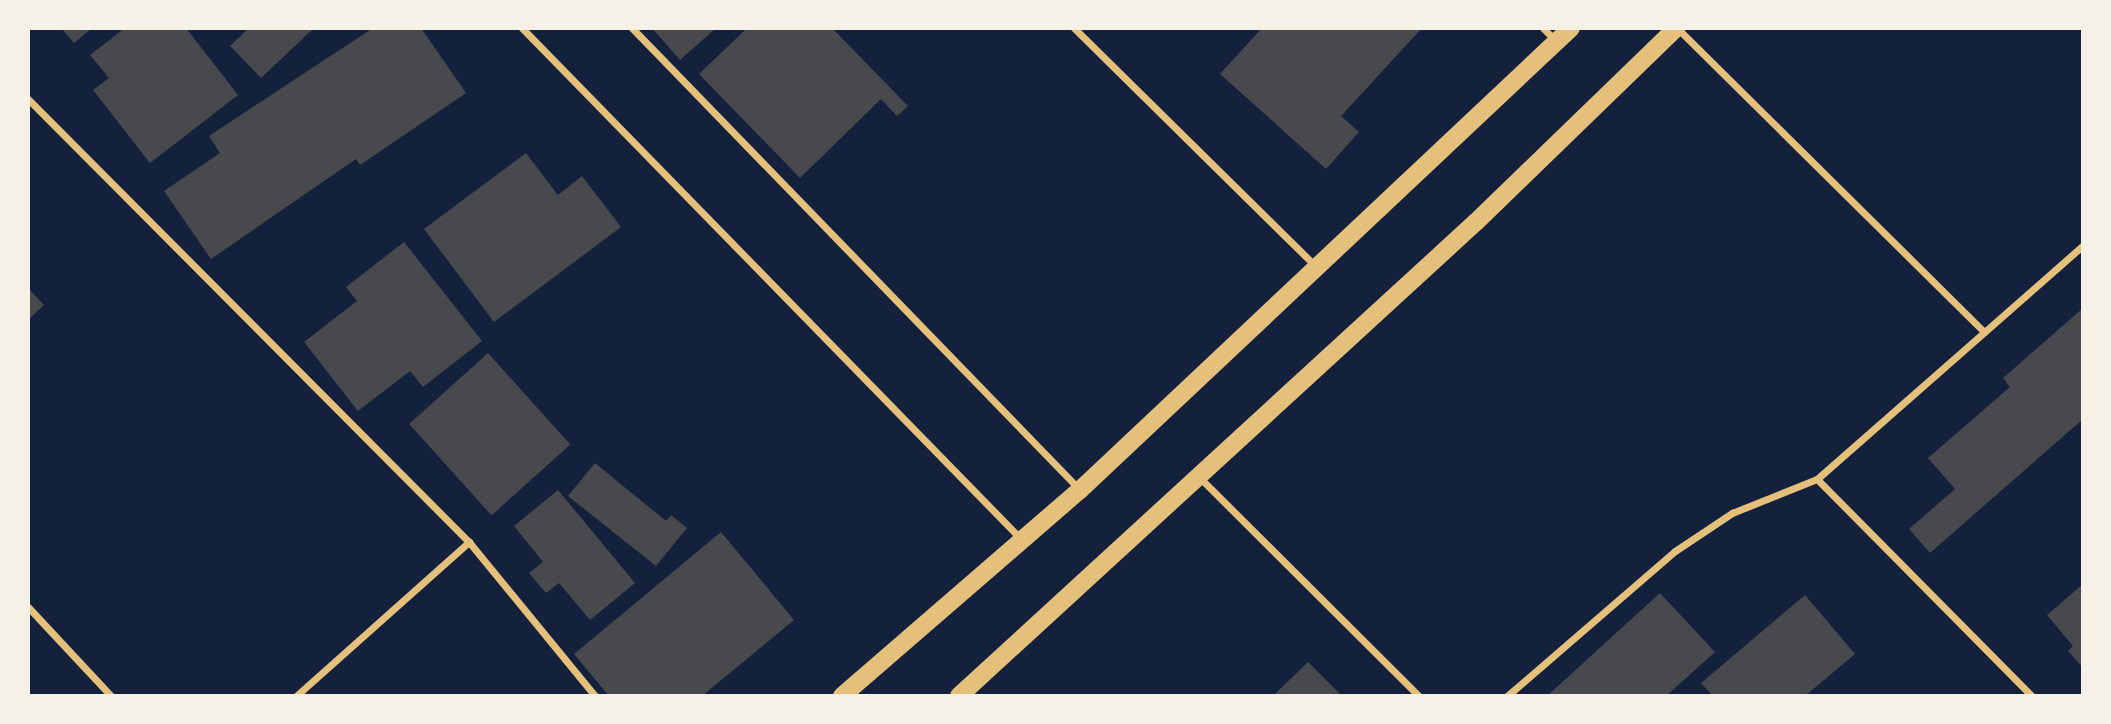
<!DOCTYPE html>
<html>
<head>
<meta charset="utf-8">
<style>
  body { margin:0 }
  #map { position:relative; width:2111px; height:724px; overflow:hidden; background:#14213d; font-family:"Exo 2",sans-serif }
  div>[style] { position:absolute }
  .building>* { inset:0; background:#48494c; transform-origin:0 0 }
  .minor>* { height:7px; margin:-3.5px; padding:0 3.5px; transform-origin:3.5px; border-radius:3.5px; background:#e5c07b }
  .primary>* { height:18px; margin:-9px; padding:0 9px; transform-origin:9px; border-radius:9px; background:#e5c07b }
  span { translate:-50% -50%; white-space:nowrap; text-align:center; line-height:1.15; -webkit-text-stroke:7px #f6f1e7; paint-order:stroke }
  .frame { position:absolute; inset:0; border:30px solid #f6f1e7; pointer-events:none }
</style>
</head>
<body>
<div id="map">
  <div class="building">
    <i style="clip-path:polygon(61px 28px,92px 28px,74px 43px)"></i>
    <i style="clip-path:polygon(125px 28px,186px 28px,238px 95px,150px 163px,93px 90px,109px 78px,90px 55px)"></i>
    <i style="clip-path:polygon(249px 28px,314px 28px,261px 78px,230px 46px)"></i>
    <i style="clip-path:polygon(373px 28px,421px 28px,466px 93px,360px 165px,356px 159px,211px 259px,164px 191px,220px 153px,209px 136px)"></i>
    <i style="clip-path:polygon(652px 28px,716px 28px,680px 60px)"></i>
    <i style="clip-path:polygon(747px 28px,832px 28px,908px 106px,897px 116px,881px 99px,800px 178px,699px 74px)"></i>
    <i style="clip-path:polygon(1262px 28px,1422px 28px,1341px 116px,1359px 132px,1326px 169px,1220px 74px)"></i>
    <i style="clip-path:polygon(526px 153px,558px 195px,582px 176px,621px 227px,494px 322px,424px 229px)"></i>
    <i style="clip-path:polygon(404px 242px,482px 341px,423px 387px,410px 371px,358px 411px,304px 342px,357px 301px,346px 287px)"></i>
    <i style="clip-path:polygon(28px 288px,44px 305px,28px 320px)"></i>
    <i style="clip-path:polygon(2083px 308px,2083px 419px,1930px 553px,1909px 529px,1955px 489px,1928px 458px,2010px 387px,2003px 378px)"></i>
    <i style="left:488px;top:353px;width:123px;height:106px;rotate:48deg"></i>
    <i style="clip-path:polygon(595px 463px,666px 521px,671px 515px,687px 528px,656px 566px,568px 496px)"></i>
    <i style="clip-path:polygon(558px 490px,635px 583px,590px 620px,559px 583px,546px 593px,529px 573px,543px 562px,514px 526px)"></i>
    <i style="clip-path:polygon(721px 532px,794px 620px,702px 696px,609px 696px,574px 654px)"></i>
    <i style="clip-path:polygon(2083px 584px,2083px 668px,2068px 651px,2073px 646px,2047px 615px)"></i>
    <i style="clip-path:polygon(1660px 593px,1715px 652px,1666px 696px,1547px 696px)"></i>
    <i style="clip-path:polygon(1805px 595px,1855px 654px,1805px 696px,1713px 696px,1701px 683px)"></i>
    <i style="clip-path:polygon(1308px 662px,1342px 696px,1273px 696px)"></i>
  </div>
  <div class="minor">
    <i style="left:522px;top:28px;width:713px;rotate:45.68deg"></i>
    <i style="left:632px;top:28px;width:642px;rotate:45.88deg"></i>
    <i style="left:1074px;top:28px;width:340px;rotate:44.6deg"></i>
    <i style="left:1543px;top:28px;width:20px;rotate:45deg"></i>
    <i style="left:1677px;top:28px;width:432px;rotate:44.7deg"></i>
    <i style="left:28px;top:99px;width:625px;rotate:45.13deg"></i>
    <i style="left:469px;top:542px;width:199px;rotate:50.7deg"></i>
    <i style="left:1199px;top:477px;width:310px;rotate:44.9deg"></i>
    <i style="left:1817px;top:479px;width:305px;rotate:45.3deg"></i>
    <i style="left:28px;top:607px;width:122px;rotate:47deg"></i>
    <i style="left:296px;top:696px;width:232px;rotate:-41.7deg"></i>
    <i style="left:1507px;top:696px;width:222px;rotate:-40.8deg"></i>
    <i style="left:1675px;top:551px;width:69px;rotate:-33.7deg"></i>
    <i style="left:1732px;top:513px;width:92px;rotate:-21.8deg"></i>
    <i style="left:1817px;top:479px;width:354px;rotate:-41.3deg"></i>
  </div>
  <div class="primary">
    <i style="left:842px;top:696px;width:315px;rotate:-40.9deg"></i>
    <i style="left:1080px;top:490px;width:674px;rotate:-43.26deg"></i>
    <i style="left:959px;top:696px;width:701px;rotate:-42.52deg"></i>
    <i style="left:1476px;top:222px;width:279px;rotate:-44.1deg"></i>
  </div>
  <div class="frame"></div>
</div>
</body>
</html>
